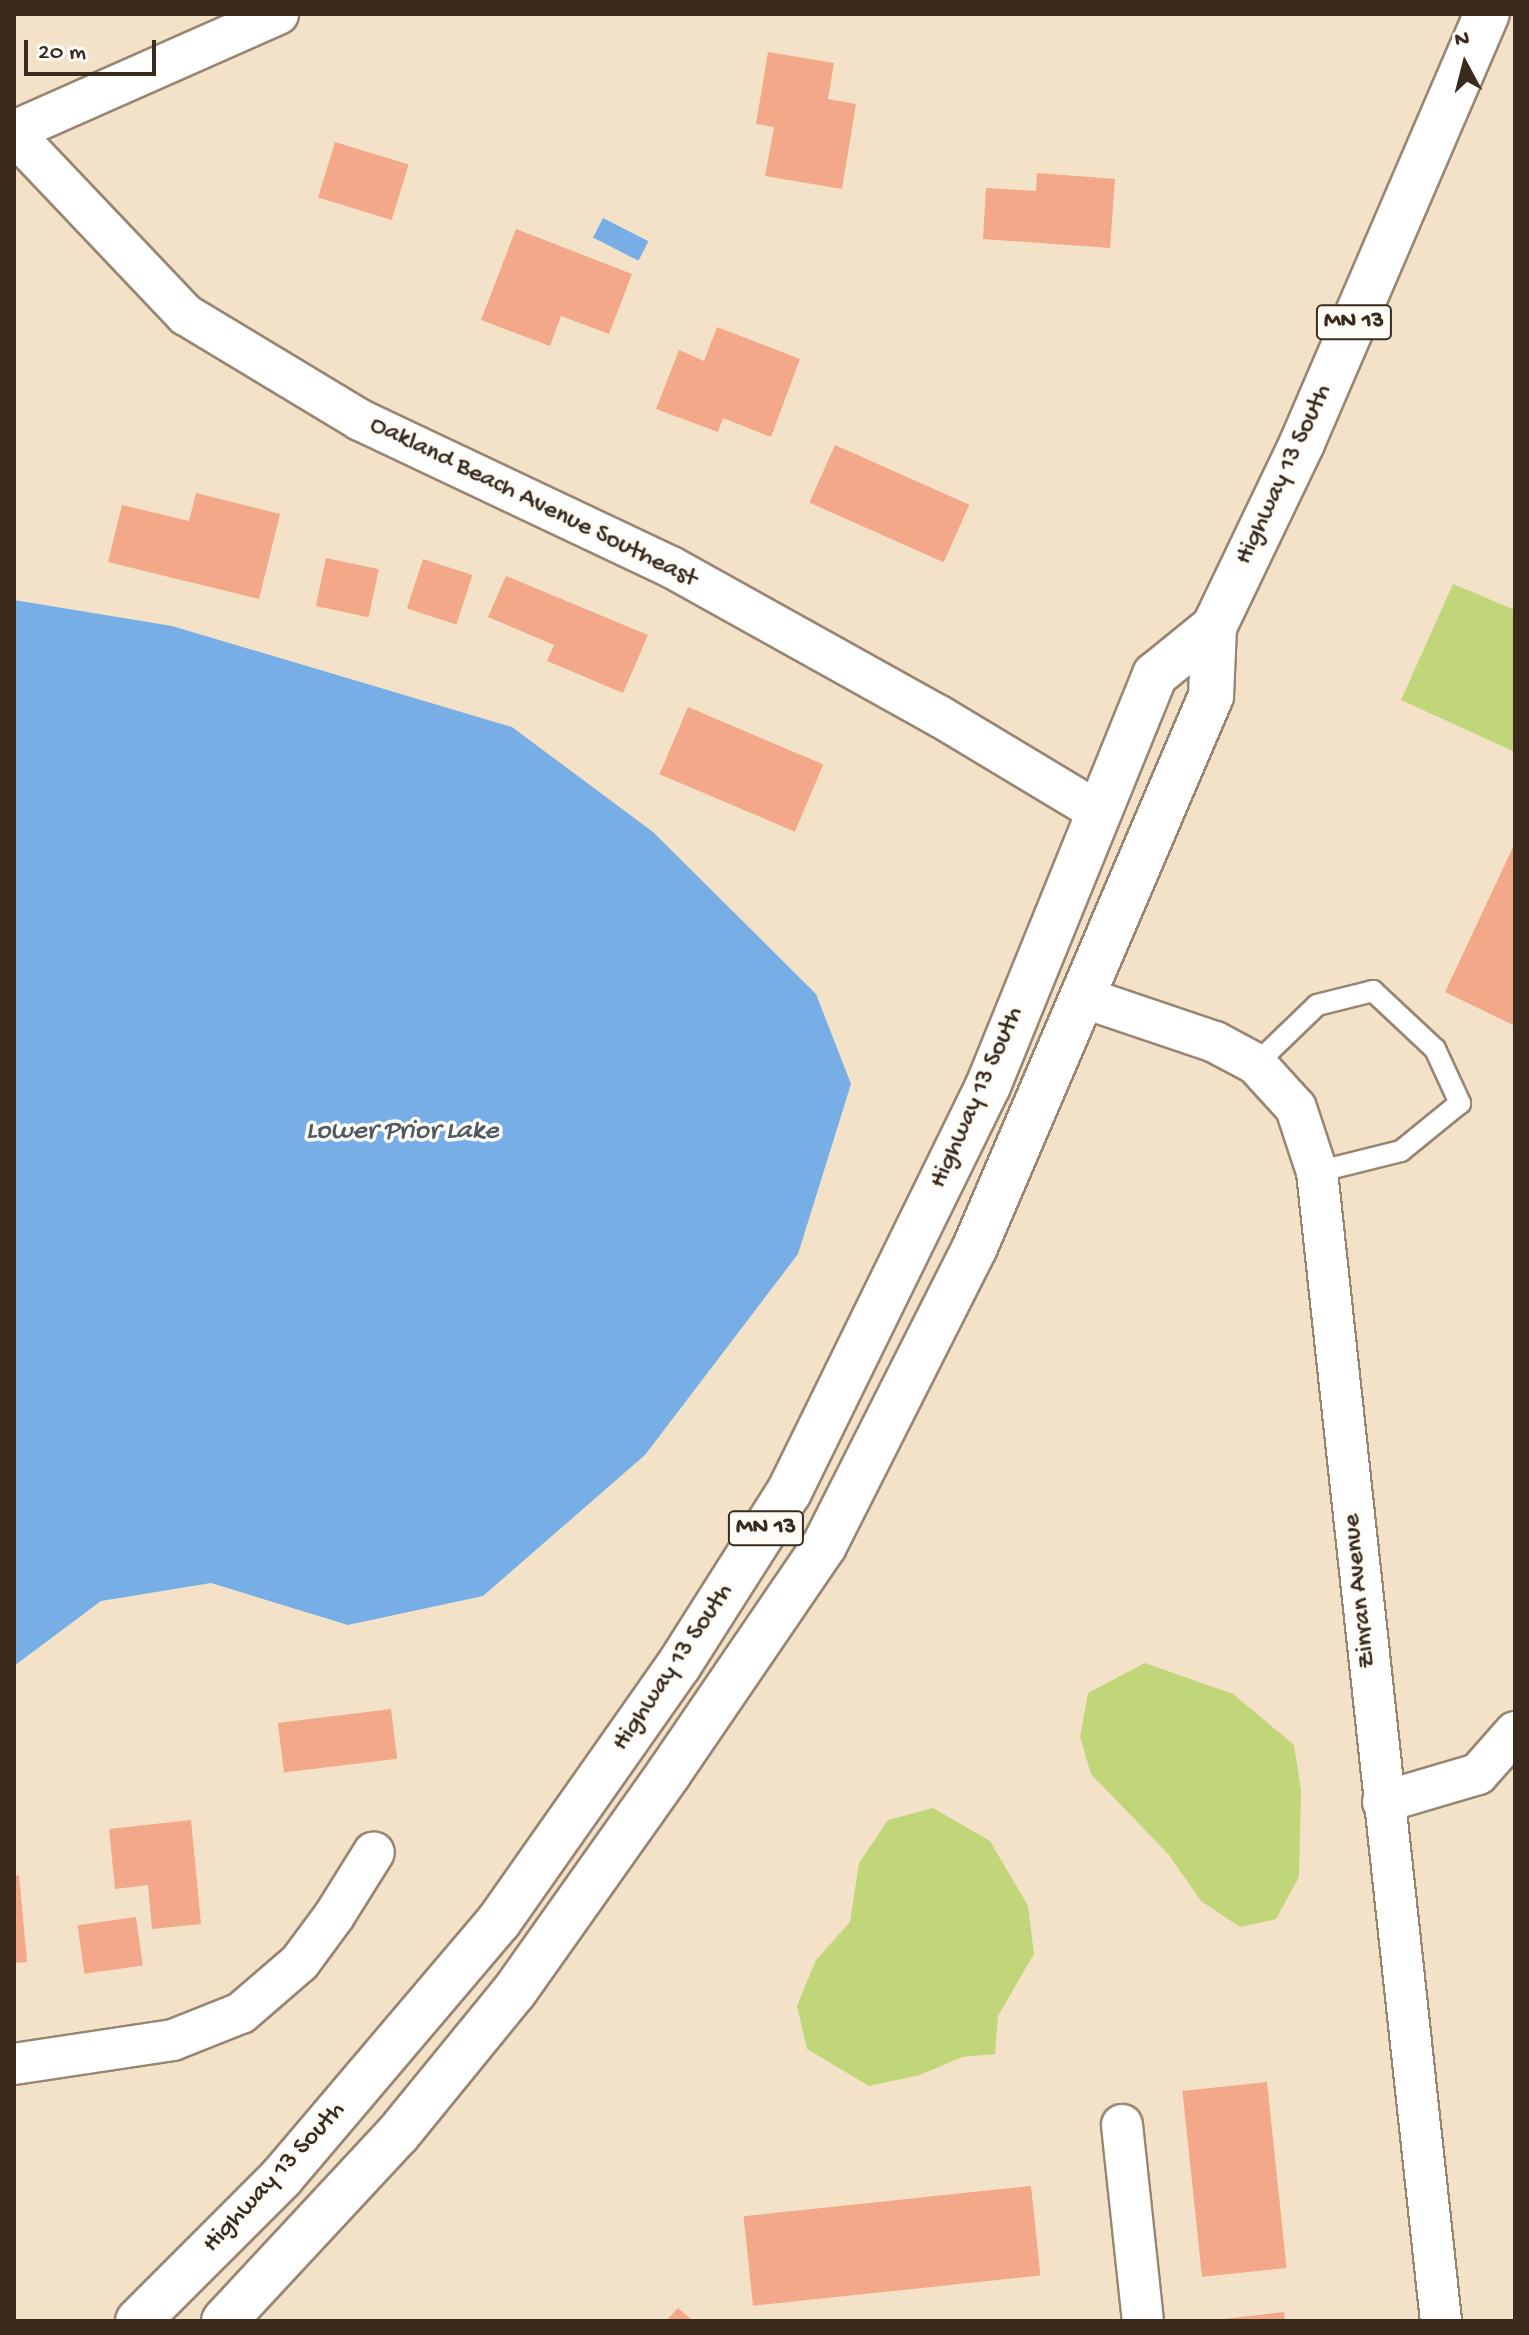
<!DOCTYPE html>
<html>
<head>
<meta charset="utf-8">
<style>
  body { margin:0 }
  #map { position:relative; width:1529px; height:2335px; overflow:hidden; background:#f4e2c8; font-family:"Gochi Hand",sans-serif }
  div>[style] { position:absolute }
  .green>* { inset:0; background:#c1d579 }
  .water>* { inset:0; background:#78aee6; transform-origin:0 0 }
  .building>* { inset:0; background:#f2a889; transform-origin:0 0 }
  .roads { filter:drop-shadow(2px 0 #988673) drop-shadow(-2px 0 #988673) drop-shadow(0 2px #988673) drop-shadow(0 -2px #988673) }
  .service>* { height:20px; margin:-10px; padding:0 10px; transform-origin:10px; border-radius:10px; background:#fff }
  .minor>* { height:40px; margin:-20px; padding:0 20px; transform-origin:20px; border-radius:20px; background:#fff }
  .primary>* { height:44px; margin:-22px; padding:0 22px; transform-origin:22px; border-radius:22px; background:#fff }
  span { translate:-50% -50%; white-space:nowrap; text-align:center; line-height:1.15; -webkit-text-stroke:7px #fdfcf7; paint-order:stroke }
  .shield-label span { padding:2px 6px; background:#fdfcf7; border:2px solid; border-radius:6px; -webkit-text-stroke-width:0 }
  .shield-label { font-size:24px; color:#3b2a1e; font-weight:700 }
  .street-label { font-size:26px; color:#3b2a1e }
  .water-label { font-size:28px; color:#505864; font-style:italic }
  .frame { position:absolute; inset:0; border:16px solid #3b2a1e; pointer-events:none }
  .north { position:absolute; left:1425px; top:24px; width:80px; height:80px; -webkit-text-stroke:6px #fdfcf7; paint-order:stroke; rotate:353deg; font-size:22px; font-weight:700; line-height:32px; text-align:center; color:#3b2a1e }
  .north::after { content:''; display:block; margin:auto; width:28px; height:36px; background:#3b2a1e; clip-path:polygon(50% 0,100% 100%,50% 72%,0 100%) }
  .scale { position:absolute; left:24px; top:40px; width:132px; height:36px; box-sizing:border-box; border:4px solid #3b2a1e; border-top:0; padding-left:10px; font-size:24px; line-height:28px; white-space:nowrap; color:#3b2a1e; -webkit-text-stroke:6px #fdfcf7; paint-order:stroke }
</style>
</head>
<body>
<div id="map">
  <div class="green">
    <i style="clip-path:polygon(1453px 584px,1515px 610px,1515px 752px,1401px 700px)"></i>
    <i style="clip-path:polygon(1145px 1663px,1233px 1694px,1294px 1745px,1301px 1790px,1299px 1877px,1276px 1919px,1240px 1927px,1201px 1901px,1169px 1855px,1091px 1774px,1080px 1737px,1088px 1693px)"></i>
    <i style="clip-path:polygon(933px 1808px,990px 1841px,1028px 1906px,1034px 1954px,998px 2016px,995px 2054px,962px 2057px,920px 2075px,869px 2086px,807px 2049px,797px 2006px,816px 1960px,850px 1922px,859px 1863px,888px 1820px)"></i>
  </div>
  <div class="water">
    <i style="left:603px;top:218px;width:51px;height:22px;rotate:27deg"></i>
    <i style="clip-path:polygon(14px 600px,172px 626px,512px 727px,653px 832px,816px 994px,851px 1084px,798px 1254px,645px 1455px,483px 1596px,348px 1625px,211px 1583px,101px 1601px,14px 1666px)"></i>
  </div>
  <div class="building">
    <i style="clip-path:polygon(768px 52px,834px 63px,828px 99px,856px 104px,842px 189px,765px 176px,774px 127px,756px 124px)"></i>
    <i style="left:335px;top:142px;width:77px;height:58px;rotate:17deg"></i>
    <i style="clip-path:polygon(1037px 173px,1115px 179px,1110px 248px,983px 239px,986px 188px,1036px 191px)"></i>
    <i style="clip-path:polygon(516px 229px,632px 274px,609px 334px,561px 316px,550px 346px,481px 320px)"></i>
    <i style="clip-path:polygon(717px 327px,800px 359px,771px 437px,723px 418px,718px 432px,656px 409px,679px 350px,704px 361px)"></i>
    <i style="left:835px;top:445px;width:147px;height:63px;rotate:24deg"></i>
    <i style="clip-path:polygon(196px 493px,280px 514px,259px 599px,108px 562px,122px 505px,189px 521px)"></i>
    <i style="left:326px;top:558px;width:54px;height:49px;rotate:12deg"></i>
    <i style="left:423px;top:559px;width:52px;height:52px;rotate:18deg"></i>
    <i style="clip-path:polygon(506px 576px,648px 635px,623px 693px,547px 661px,554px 645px,488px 617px)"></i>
    <i style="left:688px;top:707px;width:147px;height:73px;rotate:23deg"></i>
    <i style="clip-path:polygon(1515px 843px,1515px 1026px,1445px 992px)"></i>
    <i style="left:391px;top:1709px;width:50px;height:114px;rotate:83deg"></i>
    <i style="clip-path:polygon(191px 1820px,201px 1924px,152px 1929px,148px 1885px,115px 1889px,109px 1829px)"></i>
    <i style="clip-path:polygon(19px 1875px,27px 1962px,14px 1963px,14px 1876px)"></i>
    <i style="left:136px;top:1917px;width:49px;height:59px;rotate:82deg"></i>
    <i style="left:1267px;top:2082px;width:187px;height:85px;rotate:84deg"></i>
    <i style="left:1031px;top:2186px;width:90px;height:289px;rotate:84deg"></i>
    <i style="clip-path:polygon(678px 2308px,693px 2321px,666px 2321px)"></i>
    <i style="clip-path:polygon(1284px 2312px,1285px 2321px,1223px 2321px,1223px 2319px)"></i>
  </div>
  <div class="roads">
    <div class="service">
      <i style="left:1256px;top:1064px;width:85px;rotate:-44deg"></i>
      <i style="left:1317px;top:1005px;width:58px;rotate:-14deg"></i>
      <i style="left:1373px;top:991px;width:85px;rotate:43.1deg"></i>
      <i style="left:1435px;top:1049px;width:60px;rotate:65.2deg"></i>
      <i style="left:1460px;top:1103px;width:76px;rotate:140.9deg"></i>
      <i style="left:1401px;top:1151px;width:87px;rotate:166deg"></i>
    </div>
    <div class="minor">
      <i style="left:14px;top:131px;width:289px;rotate:-23.9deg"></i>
      <i style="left:14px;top:134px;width:250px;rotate:46.5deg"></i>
      <i style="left:186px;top:315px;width:203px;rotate:31.1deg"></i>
      <i style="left:360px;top:420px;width:344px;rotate:25.3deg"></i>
      <i style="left:671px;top:567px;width:307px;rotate:29.1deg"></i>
      <i style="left:939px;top:716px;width:187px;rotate:31deg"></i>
      <i style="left:1082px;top:997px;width:140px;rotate:18.7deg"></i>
      <i style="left:1215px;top:1042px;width:47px;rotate:28.2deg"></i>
      <i style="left:1256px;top:1064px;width:59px;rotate:47.7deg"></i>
      <i style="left:1296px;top:1108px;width:67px;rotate:71.8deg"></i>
      <i style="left:1317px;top:1172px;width:1156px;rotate:83.84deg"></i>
      <i style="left:1383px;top:1802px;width:99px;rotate:-16.4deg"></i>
      <i style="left:1478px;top:1774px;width:56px;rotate:-48.6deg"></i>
      <i style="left:14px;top:2064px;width:161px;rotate:-8.6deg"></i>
      <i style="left:173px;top:2040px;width:73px;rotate:-21.7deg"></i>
      <i style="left:241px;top:2013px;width:78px;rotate:-40.8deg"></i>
      <i style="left:300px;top:1962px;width:57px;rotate:-53.5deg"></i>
      <i style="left:334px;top:1916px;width:75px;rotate:-58deg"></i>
      <i style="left:1122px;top:2125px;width:197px;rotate:83.9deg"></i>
    </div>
    <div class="primary">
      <i style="left:138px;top:2321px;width:202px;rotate:-45deg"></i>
      <i style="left:281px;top:2178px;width:337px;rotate:-49.7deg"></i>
      <i style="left:499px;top:1921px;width:313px;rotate:-54.9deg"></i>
      <i style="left:679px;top:1665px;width:205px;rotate:-57.6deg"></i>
      <i style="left:789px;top:1492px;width:452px;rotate:-63.9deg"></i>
      <i style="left:988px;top:1086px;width:444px;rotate:-67.9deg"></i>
      <i style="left:1155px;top:675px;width:76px;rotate:-39.1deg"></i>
      <i style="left:224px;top:2321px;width:255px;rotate:-47.1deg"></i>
      <i style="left:398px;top:2134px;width:183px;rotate:-50.8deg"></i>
      <i style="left:514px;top:1992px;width:268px;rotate:-54.7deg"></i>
      <i style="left:669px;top:1773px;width:275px;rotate:-55.7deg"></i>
      <i style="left:824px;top:1546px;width:335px;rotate:-63.2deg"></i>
      <i style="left:975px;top:1247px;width:599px;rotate:-66.81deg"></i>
      <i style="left:1211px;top:696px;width:69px;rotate:-87.5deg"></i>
      <i style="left:1214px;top:627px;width:204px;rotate:-64.4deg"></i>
      <i style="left:1302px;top:443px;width:467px;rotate:-66.7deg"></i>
    </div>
  </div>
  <div class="shield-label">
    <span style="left:1354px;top:322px">MN 13</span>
    <span style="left:766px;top:1528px">MN 13</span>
  </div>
  <div class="street-label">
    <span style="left:1285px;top:475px;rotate:-65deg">Highway 13 South</span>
    <span style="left:533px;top:503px;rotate:26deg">Oakland Beach Avenue Southeast</span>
    <span style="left:978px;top:1098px;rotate:-66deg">Highway 13 South</span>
    <span style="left:1361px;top:1591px;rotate:-96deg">Zinran Avenue</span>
    <span style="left:674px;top:1668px;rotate:-56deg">Highway 13 South</span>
    <span style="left:275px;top:2178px;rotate:-47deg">Highway 13 South</span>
  </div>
  <div class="water-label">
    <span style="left:402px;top:1132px">Lower Prior Lake</span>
  </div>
  <div class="frame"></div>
  <div class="north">N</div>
  <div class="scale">20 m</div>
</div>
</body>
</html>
